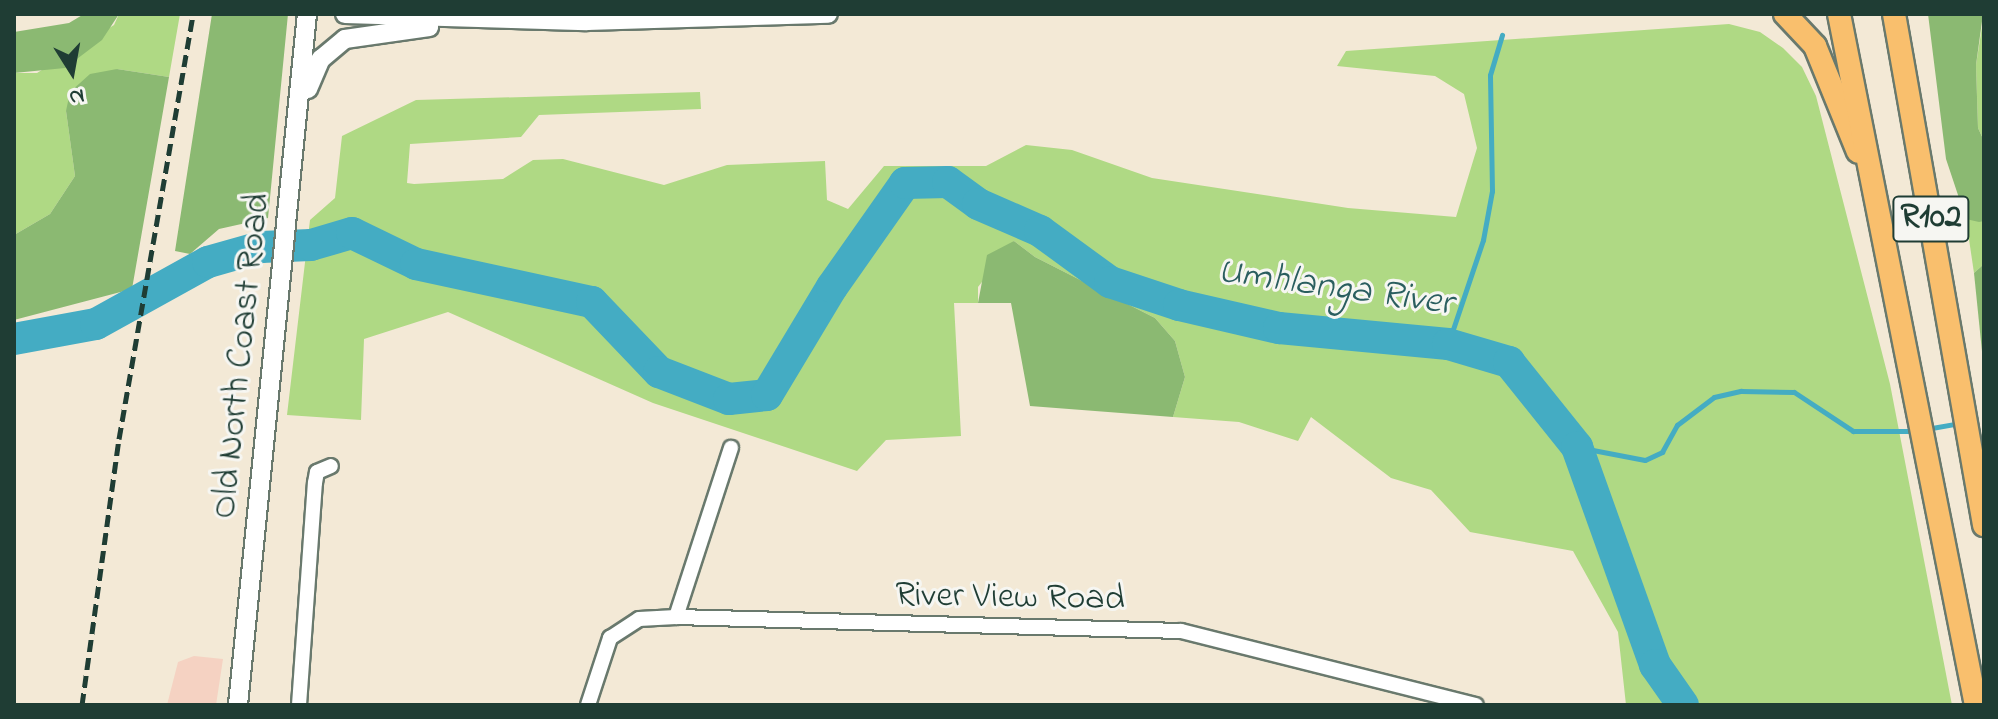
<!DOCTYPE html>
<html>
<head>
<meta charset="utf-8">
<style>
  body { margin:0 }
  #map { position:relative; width:1998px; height:719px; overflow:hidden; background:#f3e9d6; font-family:"Indie Flower",sans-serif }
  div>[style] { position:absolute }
  .built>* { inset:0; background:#f5d2c2 }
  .green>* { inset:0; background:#afd984 }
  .forest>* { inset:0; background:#8bb972 }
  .stream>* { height:5px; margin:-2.5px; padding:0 2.5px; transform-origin:2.5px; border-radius:2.5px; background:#44acc3 }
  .river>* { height:32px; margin:-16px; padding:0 16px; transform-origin:16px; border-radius:16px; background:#44acc3 }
  .roads { filter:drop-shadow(2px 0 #69796d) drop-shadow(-2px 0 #69796d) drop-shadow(0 2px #69796d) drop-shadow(0 -2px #69796d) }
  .minor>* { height:14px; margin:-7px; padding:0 7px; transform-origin:7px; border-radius:7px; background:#fff }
  .tertiary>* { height:18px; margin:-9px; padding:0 9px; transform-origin:9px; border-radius:9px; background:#fff }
  .primary>* { height:22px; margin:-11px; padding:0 11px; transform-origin:11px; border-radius:11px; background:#f9bf6d }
  .rail>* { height:5px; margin-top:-2.5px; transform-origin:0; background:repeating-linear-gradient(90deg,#1f3d34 0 12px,transparent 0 18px) }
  span { translate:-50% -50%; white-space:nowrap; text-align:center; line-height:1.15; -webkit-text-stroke:6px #f6f6f2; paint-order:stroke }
  .shield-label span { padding:2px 6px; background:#f6f6f2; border:2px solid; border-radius:6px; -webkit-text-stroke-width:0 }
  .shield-label { font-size:34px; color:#1f3d34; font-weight:700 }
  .street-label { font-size:36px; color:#1f3d34 }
  .water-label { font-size:38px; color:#2a5e5f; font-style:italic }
  .frame { position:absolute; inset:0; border:16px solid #1f3d34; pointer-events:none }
  .north { position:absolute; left:32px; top:32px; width:80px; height:80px; -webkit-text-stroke:6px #f6f6f2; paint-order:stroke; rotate:169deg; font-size:22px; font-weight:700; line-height:32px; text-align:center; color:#1f3d34 }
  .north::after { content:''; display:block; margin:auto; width:28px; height:36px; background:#1f3d34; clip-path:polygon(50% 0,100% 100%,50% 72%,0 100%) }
</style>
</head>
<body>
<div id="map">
  <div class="built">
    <i style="clip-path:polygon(194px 656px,223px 659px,216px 705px,167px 705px,178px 662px)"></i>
  </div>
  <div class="green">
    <i style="clip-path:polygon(119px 14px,180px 14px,169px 77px,117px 69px,66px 111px,75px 176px,50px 214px,14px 235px,14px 73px,37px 73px,114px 25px)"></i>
    <i style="clip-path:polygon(1984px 14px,1984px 141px,1978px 128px,1976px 65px)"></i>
    <i style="clip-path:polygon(1729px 24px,1760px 32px,1783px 48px,1802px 67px,1816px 96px,1890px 384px,1952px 705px,1626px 705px,1618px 632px,1573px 551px,1470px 532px,1431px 490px,1391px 478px,1311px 417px,1298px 441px,1239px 422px,1173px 417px,1185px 377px,1175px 341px,1155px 318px,1035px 257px,1014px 241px,978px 287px,978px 303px,954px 303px,961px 436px,886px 440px,857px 471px,653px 403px,448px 312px,364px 339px,361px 420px,287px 415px,310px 220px,335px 198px,342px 136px,416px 100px,700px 92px,701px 109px,539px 115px,521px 137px,410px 144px,407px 183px,414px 184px,503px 179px,533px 160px,563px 159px,664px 185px,727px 165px,825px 161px,827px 200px,848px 209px,884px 166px,986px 166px,1026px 145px,1072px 150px,1152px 178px,1348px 208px,1456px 217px,1477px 148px,1464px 94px,1435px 76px,1337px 66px,1346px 51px)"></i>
    <i style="clip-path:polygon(1966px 219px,1984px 221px,1984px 264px,1974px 273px)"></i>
  </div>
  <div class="forest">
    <i style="clip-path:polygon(84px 14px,119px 14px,102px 40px,65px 68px,14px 73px,14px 32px,69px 23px)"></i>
    <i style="clip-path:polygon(212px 14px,288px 14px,268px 218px,219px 229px,190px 254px,175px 251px)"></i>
    <i style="clip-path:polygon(1928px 14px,1983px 14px,1976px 65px,1978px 128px,1984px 141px,1984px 221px,1979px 222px,1966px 219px,1946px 159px)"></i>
    <i style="clip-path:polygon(117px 69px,169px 77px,132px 289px,14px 320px,14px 235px,50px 214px,75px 176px,66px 111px,70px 92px,90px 74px)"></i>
    <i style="clip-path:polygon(1014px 241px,1035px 257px,1155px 318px,1175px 341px,1185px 377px,1173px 417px,1030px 406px,1011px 303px,978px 303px,987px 255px)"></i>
    <i style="clip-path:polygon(1984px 264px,1984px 371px,1974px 273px)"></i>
  </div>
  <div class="stream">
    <i style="left:1448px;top:344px;width:110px;rotate:-71.4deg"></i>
    <i style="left:1483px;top:240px;width:50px;rotate:-79.6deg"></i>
    <i style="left:1492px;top:191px;width:116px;rotate:-91deg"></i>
    <i style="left:1490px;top:75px;width:42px;rotate:-73.3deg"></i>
    <i style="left:1926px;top:429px;width:34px;rotate:-10deg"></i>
    <i style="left:1577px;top:447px;width:69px;rotate:10.8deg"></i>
    <i style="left:1645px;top:460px;width:19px;rotate:-25deg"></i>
    <i style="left:1662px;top:452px;width:31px;rotate:-61deg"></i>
    <i style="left:1677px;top:425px;width:46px;rotate:-37.1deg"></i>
    <i style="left:1714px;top:397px;width:28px;rotate:-13deg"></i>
    <i style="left:1741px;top:391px;width:53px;rotate:1.1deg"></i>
    <i style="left:1794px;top:392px;width:71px;rotate:33.5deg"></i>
    <i style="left:1853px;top:431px;width:63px"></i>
  </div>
  <div class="river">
    <i style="left:14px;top:339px;width:83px;rotate:-10.4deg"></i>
    <i style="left:96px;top:324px;width:128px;rotate:-29deg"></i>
    <i style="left:208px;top:262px;width:55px;rotate:-15.8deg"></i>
    <i style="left:261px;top:247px;width:50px;rotate:-2.3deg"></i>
    <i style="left:311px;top:245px;width:43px;rotate:-16.3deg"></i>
    <i style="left:352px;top:233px;width:71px;rotate:25.8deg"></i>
    <i style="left:416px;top:264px;width:180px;rotate:12.2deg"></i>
    <i style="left:592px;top:302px;width:97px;rotate:46.3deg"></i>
    <i style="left:659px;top:372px;width:75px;rotate:21.1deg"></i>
    <i style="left:729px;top:399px;width:38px;rotate:-6deg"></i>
    <i style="left:767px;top:395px;width:126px;rotate:-59deg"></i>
    <i style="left:832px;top:287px;width:127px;rotate:-54.9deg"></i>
    <i style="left:905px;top:183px;width:43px;rotate:-1.3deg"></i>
    <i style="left:948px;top:182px;width:37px;rotate:36deg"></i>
    <i style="left:978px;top:204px;width:68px;rotate:23.5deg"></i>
    <i style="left:1040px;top:231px;width:87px;rotate:36.1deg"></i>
    <i style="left:1110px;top:282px;width:73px;rotate:18.4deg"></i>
    <i style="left:1179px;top:305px;width:103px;rotate:13deg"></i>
    <i style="left:1279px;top:328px;width:170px;rotate:5.4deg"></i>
    <i style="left:1448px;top:344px;width:64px;rotate:16.4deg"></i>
    <i style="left:1509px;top:362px;width:109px;rotate:51.3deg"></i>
    <i style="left:1577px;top:447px;width:232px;rotate:70.3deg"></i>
    <i style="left:1655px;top:665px;width:49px;rotate:55deg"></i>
  </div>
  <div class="roads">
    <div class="minor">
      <i style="left:676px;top:617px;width:178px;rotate:-72deg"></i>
      <i style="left:299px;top:705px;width:223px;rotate:-85.9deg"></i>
      <i style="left:315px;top:483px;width:11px;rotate:-80deg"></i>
      <i style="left:317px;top:472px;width:15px;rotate:-23deg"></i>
      <i style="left:588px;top:705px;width:71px;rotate:-71.8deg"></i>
      <i style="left:610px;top:638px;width:35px;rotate:-33deg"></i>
      <i style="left:639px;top:619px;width:37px;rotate:-3deg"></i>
      <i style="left:676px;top:617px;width:505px;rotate:1.59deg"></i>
      <i style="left:1181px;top:631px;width:304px;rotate:14.1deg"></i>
    </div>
    <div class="tertiary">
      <i style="left:345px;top:14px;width:242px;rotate:1.7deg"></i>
      <i style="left:587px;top:21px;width:241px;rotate:-1.7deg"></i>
      <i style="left:308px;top:89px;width:33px;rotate:-67deg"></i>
      <i style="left:321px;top:59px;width:31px;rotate:-40deg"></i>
      <i style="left:345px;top:39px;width:85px;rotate:-8.1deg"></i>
      <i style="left:238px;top:705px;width:694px;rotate:-84.3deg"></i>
    </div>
    <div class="primary">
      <i style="left:1785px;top:14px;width:44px;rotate:46.8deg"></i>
      <i style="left:1815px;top:46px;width:114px;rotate:67.9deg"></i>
      <i style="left:1839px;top:14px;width:704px;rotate:78.79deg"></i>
      <i style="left:1894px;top:14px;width:519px;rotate:80.01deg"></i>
    </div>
  </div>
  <div class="rail">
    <i style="left:82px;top:705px;width:269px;rotate:-82.1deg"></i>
    <i style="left:119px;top:439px;width:431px;rotate:-80.1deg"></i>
  </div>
  <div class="shield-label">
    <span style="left:1931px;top:219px">R102</span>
  </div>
  <div class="street-label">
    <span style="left:242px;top:356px;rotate:-84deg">Old North Coast Road</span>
    <span style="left:1010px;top:598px;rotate:1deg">River View Road</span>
  </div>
  <div class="water-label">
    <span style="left:1335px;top:289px;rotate:8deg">Umhlanga River</span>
  </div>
  <div class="frame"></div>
  <div class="north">N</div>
</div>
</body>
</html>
